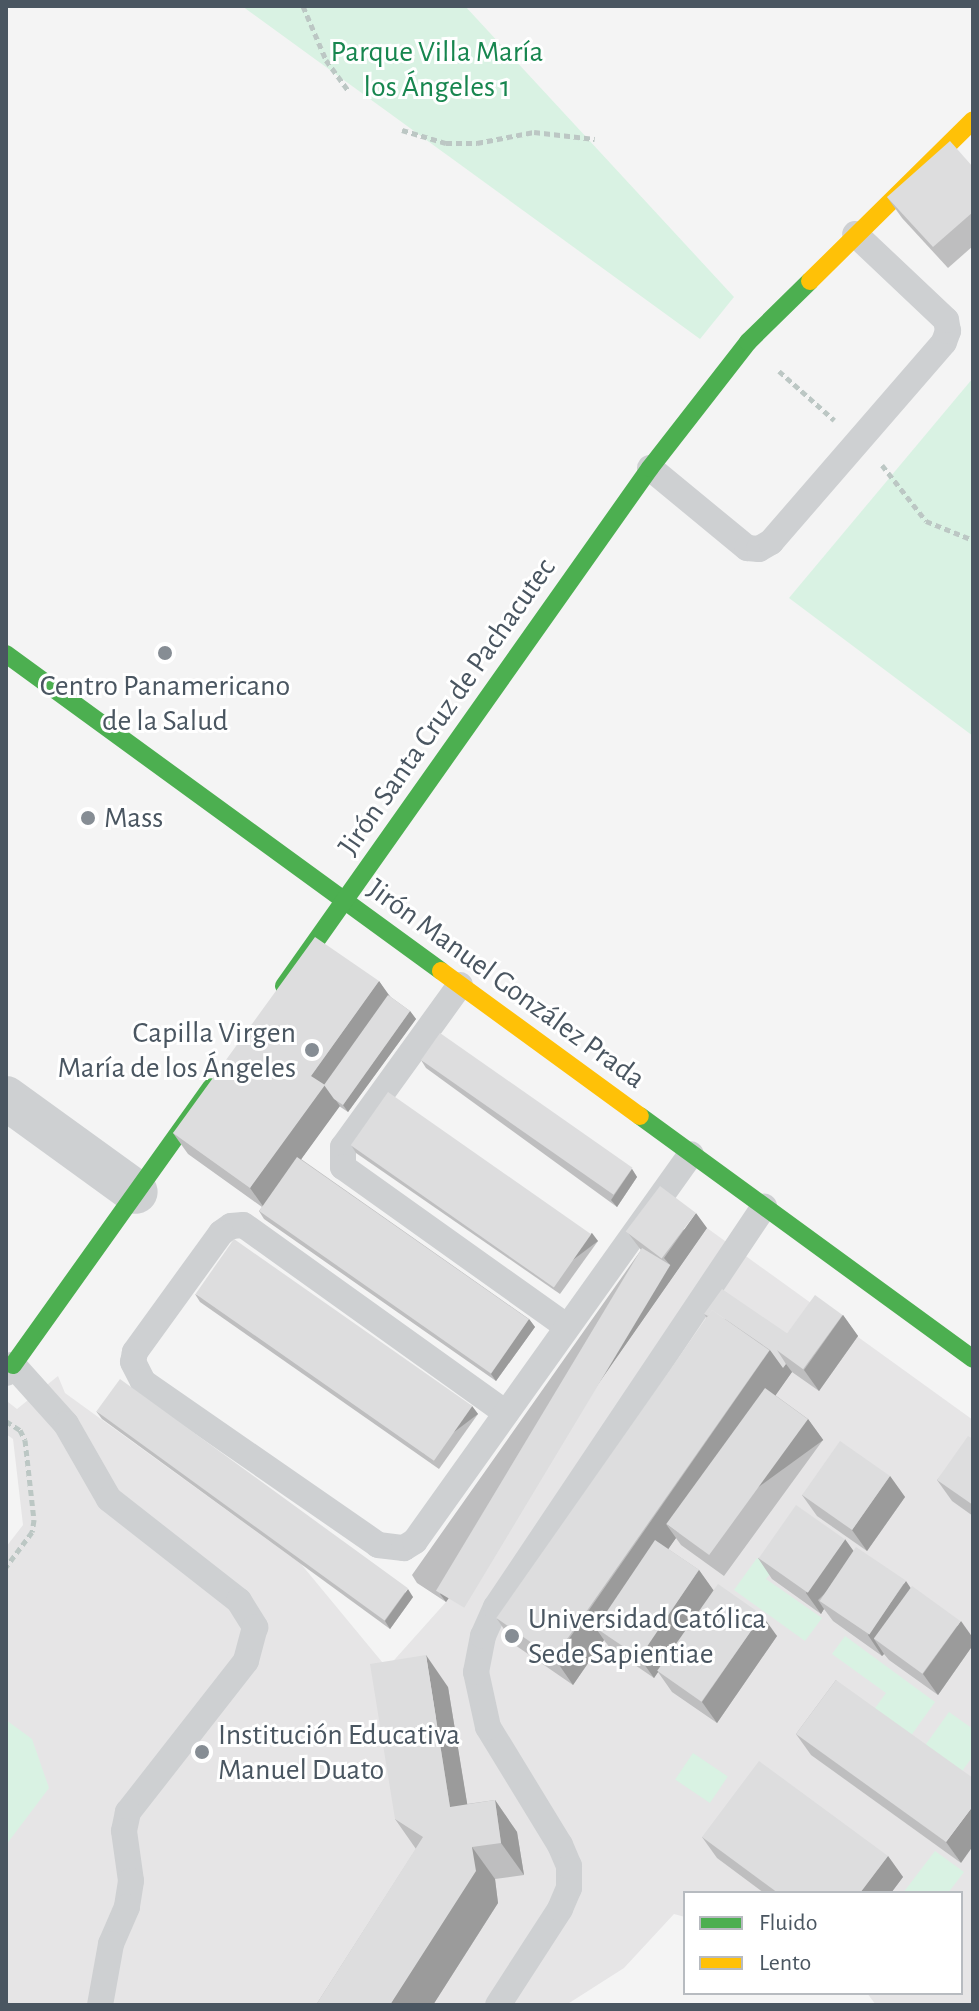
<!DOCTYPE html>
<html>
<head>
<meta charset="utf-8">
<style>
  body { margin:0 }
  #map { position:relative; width:979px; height:2011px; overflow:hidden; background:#f4f4f4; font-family:"Alegreya Sans",sans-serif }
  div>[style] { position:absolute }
  .education>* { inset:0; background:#e6e5e6 }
  .green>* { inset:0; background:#d9f2e3; transform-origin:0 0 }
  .path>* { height:5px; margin-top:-2.5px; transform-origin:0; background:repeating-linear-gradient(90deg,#bcc7c4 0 6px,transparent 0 10px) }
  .lane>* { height:26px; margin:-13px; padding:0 13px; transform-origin:13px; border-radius:13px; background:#ced0d2 }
  .street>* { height:44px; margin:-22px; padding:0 22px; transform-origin:22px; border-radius:22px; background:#ced0d2 }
  .fast>* { height:18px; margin:-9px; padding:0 9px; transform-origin:9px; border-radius:9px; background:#4caf50 }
  .slow>* { height:18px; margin:-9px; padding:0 9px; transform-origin:9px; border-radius:9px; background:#ffc107 }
  .wall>* { inset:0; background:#bebebf }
  .shaded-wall>* { inset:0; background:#9b9b9b; transform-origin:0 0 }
  .building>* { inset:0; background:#ddddde; transform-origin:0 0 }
  .dots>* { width:22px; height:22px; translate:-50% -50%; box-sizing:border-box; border:4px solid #fff; border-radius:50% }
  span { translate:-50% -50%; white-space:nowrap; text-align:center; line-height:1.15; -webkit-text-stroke:6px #fff; paint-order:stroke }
  .park-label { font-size:30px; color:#17864f }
  .poi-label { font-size:30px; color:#4a5661 }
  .left { translate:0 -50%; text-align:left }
  .right { translate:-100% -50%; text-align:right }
  .street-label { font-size:30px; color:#4a5661 }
  .frame { position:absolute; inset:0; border:8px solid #4a5661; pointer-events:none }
  .legend { position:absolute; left:683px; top:1891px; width:280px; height:104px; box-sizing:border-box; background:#fff; border:2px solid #b7bbc0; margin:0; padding:10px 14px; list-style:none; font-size:24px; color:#4a5661 }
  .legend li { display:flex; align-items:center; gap:16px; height:40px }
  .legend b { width:40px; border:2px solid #b7bbc0 }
</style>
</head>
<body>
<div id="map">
  <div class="education">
    <i style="clip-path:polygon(707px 1228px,973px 1420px,973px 2005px,876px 2005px,867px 1993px,961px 1993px,961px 1893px,685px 1893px,685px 1917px,674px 1914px,624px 1968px,566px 2005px,6px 2005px,6px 1547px,23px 1525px,13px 1439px,6px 1434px,8px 1402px,17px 1409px,58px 1376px,65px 1393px,301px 1564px,387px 1668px,446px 1602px)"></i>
  </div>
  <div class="green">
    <i style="clip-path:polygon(242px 6px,465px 6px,734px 297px,700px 339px)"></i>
    <i style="clip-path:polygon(973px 378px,973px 736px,789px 598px)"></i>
    <i style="clip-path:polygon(757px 1558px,773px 1570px,766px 1579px,822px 1618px,805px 1641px,734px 1590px)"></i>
    <i style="clip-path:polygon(845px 1636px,935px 1702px,910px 1737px,873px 1711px,886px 1693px,832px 1654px)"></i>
    <i style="clip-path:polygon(949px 1712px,973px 1729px,973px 1756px,960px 1774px,924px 1747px)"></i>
    <i style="clip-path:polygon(6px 1720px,32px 1739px,49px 1788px,6px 1845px)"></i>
    <i style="left:693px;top:1753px;width:42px;height:32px;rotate:34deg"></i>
    <i style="clip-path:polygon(935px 1851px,964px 1872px,948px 1893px,903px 1893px)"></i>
  </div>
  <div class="path">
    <i style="left:303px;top:6px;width:59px;rotate:66.9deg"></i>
    <i style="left:326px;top:60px;width:39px;rotate:54deg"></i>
    <i style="left:402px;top:130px;width:46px;rotate:16.5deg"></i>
    <i style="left:446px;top:143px;width:31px"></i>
    <i style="left:477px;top:143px;width:58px;rotate:-10.9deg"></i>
    <i style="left:534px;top:132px;width:61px;rotate:6.5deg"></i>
    <i style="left:779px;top:371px;width:74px;rotate:41.7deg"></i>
    <i style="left:882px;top:465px;width:71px;rotate:51.8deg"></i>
    <i style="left:926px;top:521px;width:51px;rotate:22deg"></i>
    <i style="left:6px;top:1421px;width:17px;rotate:33deg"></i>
    <i style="left:20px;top:1430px;width:11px;rotate:63deg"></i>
    <i style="left:25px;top:1440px;width:81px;rotate:83.6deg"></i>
    <i style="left:34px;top:1520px;width:12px;rotate:99deg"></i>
    <i style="left:32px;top:1532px;width:44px;rotate:126.6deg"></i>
  </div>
  <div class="lane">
    <i style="left:650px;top:468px;width:126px;rotate:39.5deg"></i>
    <i style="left:747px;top:548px;width:12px;rotate:5deg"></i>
    <i style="left:759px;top:549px;width:14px;rotate:-30deg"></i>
    <i style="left:771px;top:542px;width:264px;rotate:-49.1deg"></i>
    <i style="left:944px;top:342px;width:12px;rotate:-70deg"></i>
    <i style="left:948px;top:331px;width:11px;rotate:-100deg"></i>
    <i style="left:946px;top:320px;width:125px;rotate:-136.6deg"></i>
    <i style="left:460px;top:985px;width:200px;rotate:125.8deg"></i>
    <i style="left:343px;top:1147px;width:20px;rotate:90deg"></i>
    <i style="left:343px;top:1167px;width:275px;rotate:35.5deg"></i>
    <i style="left:6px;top:1373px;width:11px;rotate:-49deg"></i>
    <i style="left:13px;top:1365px;width:79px;rotate:48.1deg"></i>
    <i style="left:66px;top:1424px;width:86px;rotate:60.2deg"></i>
    <i style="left:109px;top:1499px;width:165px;rotate:38.1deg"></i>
    <i style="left:239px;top:1601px;width:31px;rotate:58deg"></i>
    <i style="left:255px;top:1627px;width:35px;rotate:105deg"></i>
    <i style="left:246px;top:1661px;width:192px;rotate:128deg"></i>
    <i style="left:128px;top:1812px;width:19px;rotate:102deg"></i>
    <i style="left:124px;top:1831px;width:50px;rotate:82deg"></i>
    <i style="left:131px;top:1881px;width:26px;rotate:99deg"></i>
    <i style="left:127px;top:1907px;width:40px;rotate:113.4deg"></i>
    <i style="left:111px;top:1944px;width:62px;rotate:100.2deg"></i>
    <i style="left:506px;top:1413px;width:323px;rotate:-144.4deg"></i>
    <i style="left:243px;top:1225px;width:12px;rotate:175deg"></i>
    <i style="left:231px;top:1226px;width:12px;rotate:145deg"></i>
    <i style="left:221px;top:1233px;width:147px;rotate:125.9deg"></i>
    <i style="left:135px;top:1352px;width:10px;rotate:101deg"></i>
    <i style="left:133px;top:1362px;width:22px;rotate:63deg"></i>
    <i style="left:143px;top:1382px;width:286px;rotate:34.7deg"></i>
    <i style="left:378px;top:1545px;width:26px;rotate:7deg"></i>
    <i style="left:404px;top:1548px;width:13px;rotate:-32deg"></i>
    <i style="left:415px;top:1541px;width:475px;rotate:-54.5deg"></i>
    <i style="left:498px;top:2005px;width:114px;rotate:-57.1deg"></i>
    <i style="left:560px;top:1909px;width:23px;rotate:-67deg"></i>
    <i style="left:569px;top:1888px;width:22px;rotate:-90deg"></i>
    <i style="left:569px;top:1866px;width:23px;rotate:-113deg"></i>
    <i style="left:560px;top:1845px;width:138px;rotate:-121.4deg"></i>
    <i style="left:488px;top:1727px;width:56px;rotate:-102.3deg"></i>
    <i style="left:476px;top:1672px;width:37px;rotate:-79deg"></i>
    <i style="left:483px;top:1636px;width:32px;rotate:-66deg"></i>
    <i style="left:496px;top:1607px;width:482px;rotate:-56.2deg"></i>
  </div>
  <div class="street">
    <i style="left:6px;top:1098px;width:160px;rotate:35.9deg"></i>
  </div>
  <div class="fast">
    <i style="left:6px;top:654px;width:538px;rotate:36.08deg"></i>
    <i style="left:284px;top:986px;width:634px;rotate:-54.76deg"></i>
    <i style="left:650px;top:468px;width:160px;rotate:-52.1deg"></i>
    <i style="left:748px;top:342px;width:87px;rotate:-44.5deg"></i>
    <i style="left:640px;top:1116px;width:412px;rotate:36.1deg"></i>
    <i style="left:13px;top:1365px;width:341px;rotate:-54.5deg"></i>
  </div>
  <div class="slow">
    <i style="left:810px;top:281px;width:229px;rotate:-44.6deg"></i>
    <i style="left:441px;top:971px;width:246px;rotate:36.1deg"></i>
  </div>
  <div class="wall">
    <i style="clip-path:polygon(973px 167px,973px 246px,948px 268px,902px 218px,887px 197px)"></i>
    <i style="clip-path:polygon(379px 981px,388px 995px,410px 1011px,416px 1019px,348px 1112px,339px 1106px,301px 1159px,529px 1319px,535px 1327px,496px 1381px,264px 1219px,259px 1211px,262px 1207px,188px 1154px,173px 1133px)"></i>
    <i style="clip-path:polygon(421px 1060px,632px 1169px,637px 1177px,617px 1207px,426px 1068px)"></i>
    <i style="clip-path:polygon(351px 1145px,598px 1241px,560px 1294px,356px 1153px)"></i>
    <i style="clip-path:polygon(707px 1228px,446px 1602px,417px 1583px,412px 1575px,641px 1250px,628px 1233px)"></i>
    <i style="clip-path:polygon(195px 1294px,472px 1406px,478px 1414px,439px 1469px,200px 1302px)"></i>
    <i style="clip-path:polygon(704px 1314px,788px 1334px,843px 1315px,858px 1336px,819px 1391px,792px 1372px,775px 1395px,808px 1419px,823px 1440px,724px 1576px,681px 1545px,676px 1538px,668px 1549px,699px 1570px,713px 1590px,777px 1636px,717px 1723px,672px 1692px,658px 1672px,654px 1678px,610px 1648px,604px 1640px,573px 1685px,515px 1645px,497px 1619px,707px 1318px)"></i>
    <i style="clip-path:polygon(96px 1411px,413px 1597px,390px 1629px,102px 1419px)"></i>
    <i style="clip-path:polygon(973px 1439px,973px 1516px,952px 1501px,937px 1480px)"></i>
    <i style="clip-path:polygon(890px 1476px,905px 1497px,867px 1551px,817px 1516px,802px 1495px)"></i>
    <i style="clip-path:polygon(853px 1551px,910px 1588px,973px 1638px,973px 1645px,938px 1695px,889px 1660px,884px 1654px,882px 1656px,833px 1621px,824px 1609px,821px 1614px,772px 1579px,758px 1558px)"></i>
    <i style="clip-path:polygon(836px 1680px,961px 1863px,811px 1755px,796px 1734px)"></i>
    <i style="clip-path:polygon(448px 1687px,467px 1804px,495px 1800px,517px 1832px,524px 1875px,495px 1879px,498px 1903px,433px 2005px,316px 2005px,416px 1849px,395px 1819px)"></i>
    <i style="clip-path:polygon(702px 1837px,888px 1856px,903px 1877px,891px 1893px,764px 1893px,717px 1858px)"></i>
  </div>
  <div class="shaded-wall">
    <i style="clip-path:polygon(379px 981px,394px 1002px,330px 1092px,340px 1106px,265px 1209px,250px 1188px,311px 1076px)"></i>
    <i style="clip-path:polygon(410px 1011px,416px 1019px,348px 1112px,343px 1105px)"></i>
    <i style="clip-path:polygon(632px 1169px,637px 1177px,617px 1207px,611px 1200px)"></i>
    <i style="clip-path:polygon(696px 1213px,707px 1228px,446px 1602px,440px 1594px,670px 1265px,664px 1258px)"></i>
    <i style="left:592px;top:1233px;width:10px;height:65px;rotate:53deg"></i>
    <i style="clip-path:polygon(843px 1315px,858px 1336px,819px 1391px,804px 1370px)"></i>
    <i style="clip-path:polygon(529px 1319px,535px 1327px,496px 1381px,491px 1374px)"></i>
    <i style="clip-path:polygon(770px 1350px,786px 1364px,792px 1372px,679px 1533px,666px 1524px,676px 1538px,608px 1636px,595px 1627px,604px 1640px,573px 1685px,555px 1659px)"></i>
    <i style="left:472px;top:1406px;width:10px;height:67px;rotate:53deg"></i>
    <i style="left:808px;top:1419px;width:26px;height:167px;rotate:54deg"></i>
    <i style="clip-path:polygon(890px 1476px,905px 1497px,867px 1551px,852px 1530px)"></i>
    <i style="clip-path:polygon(845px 1539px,860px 1560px,818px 1600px,824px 1609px,821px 1614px,806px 1593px)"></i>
    <i style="clip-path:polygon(699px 1570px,714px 1591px,654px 1678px,639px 1657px)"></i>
    <i style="clip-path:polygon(906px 1581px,920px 1602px,874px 1639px,884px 1654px,882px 1656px,868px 1635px)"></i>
    <i style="clip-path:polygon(408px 1589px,413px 1597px,390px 1629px,385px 1621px)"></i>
    <i style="clip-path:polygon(762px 1615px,777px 1636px,717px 1723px,702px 1702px)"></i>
    <i style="clip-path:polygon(961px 1621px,973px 1638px,973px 1645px,938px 1695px,923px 1674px)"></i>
    <i style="clip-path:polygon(426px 1655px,448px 1687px,473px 1839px,450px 1807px)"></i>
    <i style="clip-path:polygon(495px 1800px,517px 1832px,524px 1875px,501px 1843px)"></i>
    <i style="clip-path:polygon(973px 1806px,973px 1846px,961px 1863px,946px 1842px)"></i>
    <i style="clip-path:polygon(472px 1847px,495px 1879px,498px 1903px,433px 2005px,390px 2005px)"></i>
    <i style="clip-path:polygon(888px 1856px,903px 1877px,891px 1893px,860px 1893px)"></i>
  </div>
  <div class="building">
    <i style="clip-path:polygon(950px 141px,973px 167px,973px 212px,933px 247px,887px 197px)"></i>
    <i style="clip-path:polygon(315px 937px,379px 981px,311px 1076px,325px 1085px,250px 1188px,173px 1133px)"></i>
    <i style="clip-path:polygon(388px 995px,410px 1011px,343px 1105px,334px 1099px,324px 1085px)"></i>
    <i style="left:440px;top:1033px;width:235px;height:33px;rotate:35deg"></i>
    <i style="left:388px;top:1092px;width:248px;height:65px;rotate:35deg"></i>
    <i style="left:297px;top:1157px;width:283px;height:66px;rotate:35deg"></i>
    <i style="left:660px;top:1186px;width:45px;height:57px;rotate:37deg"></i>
    <i style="left:234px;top:1239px;width:291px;height:67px;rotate:35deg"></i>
    <i style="left:642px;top:1248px;width:33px;height:400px;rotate:31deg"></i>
    <i style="clip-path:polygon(722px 1289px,788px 1334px,777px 1350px,786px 1364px,783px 1368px,770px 1350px,712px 1310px,708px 1316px,704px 1314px)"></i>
    <i style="left:815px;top:1295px;width:34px;height:67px;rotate:36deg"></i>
    <i style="left:712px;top:1310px;width:70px;height:376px;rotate:35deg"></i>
    <i style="left:120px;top:1379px;width:356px;height:40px;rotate:36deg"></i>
    <i style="left:765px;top:1388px;width:53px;height:168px;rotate:36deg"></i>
    <i style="clip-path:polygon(968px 1436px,973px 1439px,973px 1505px,937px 1480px)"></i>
    <i style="left:840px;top:1441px;width:61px;height:66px;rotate:35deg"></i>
    <i style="left:796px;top:1505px;width:60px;height:65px;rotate:35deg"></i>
    <i style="left:655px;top:1540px;width:53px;height:106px;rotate:34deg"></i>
    <i style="left:856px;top:1547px;width:60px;height:65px;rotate:34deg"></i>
    <i style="left:718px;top:1584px;width:54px;height:106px;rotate:35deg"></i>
    <i style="left:912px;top:1586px;width:60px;height:65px;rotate:36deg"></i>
    <i style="clip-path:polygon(426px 1655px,450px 1807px,495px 1800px,501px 1843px,472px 1847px,476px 1871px,390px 2005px,316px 2005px,423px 1837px,395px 1819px,370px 1664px)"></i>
    <i style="clip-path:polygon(836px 1680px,973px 1778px,973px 1806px,946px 1842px,796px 1734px)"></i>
    <i style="clip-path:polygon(759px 1761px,888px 1856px,860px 1893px,778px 1893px,702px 1837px)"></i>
  </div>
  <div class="dots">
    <i style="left:165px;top:653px;background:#868d94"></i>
    <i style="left:88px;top:818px;background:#868d94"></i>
    <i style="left:312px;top:1050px;background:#868d94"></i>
    <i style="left:512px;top:1636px;background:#868d94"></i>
    <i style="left:202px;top:1752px;background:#868d94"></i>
  </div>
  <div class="park-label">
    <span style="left:437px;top:69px">Parque Villa María<br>los Ángeles 1</span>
  </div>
  <div class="poi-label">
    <span style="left:165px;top:703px">Centro Panamericano<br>de la Salud</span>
    <span class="left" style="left:104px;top:818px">Mass</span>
    <span class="right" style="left:296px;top:1050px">Capilla Virgen<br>María de los Ángeles</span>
    <span class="left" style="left:528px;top:1636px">Universidad Católica<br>Sede Sapientiae</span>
    <span class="left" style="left:218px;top:1752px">Institución Educativa<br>Manuel Duato</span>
  </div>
  <div class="street-label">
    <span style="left:447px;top:707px;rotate:-55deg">Jirón Santa Cruz de Pachacutec</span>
    <span style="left:506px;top:984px;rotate:36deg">Jirón Manuel González Prada</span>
  </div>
  <div class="frame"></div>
  <ul class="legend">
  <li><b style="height:10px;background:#4caf50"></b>Fluido</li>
  <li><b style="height:10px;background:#ffc107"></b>Lento</li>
  </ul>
</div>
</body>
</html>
